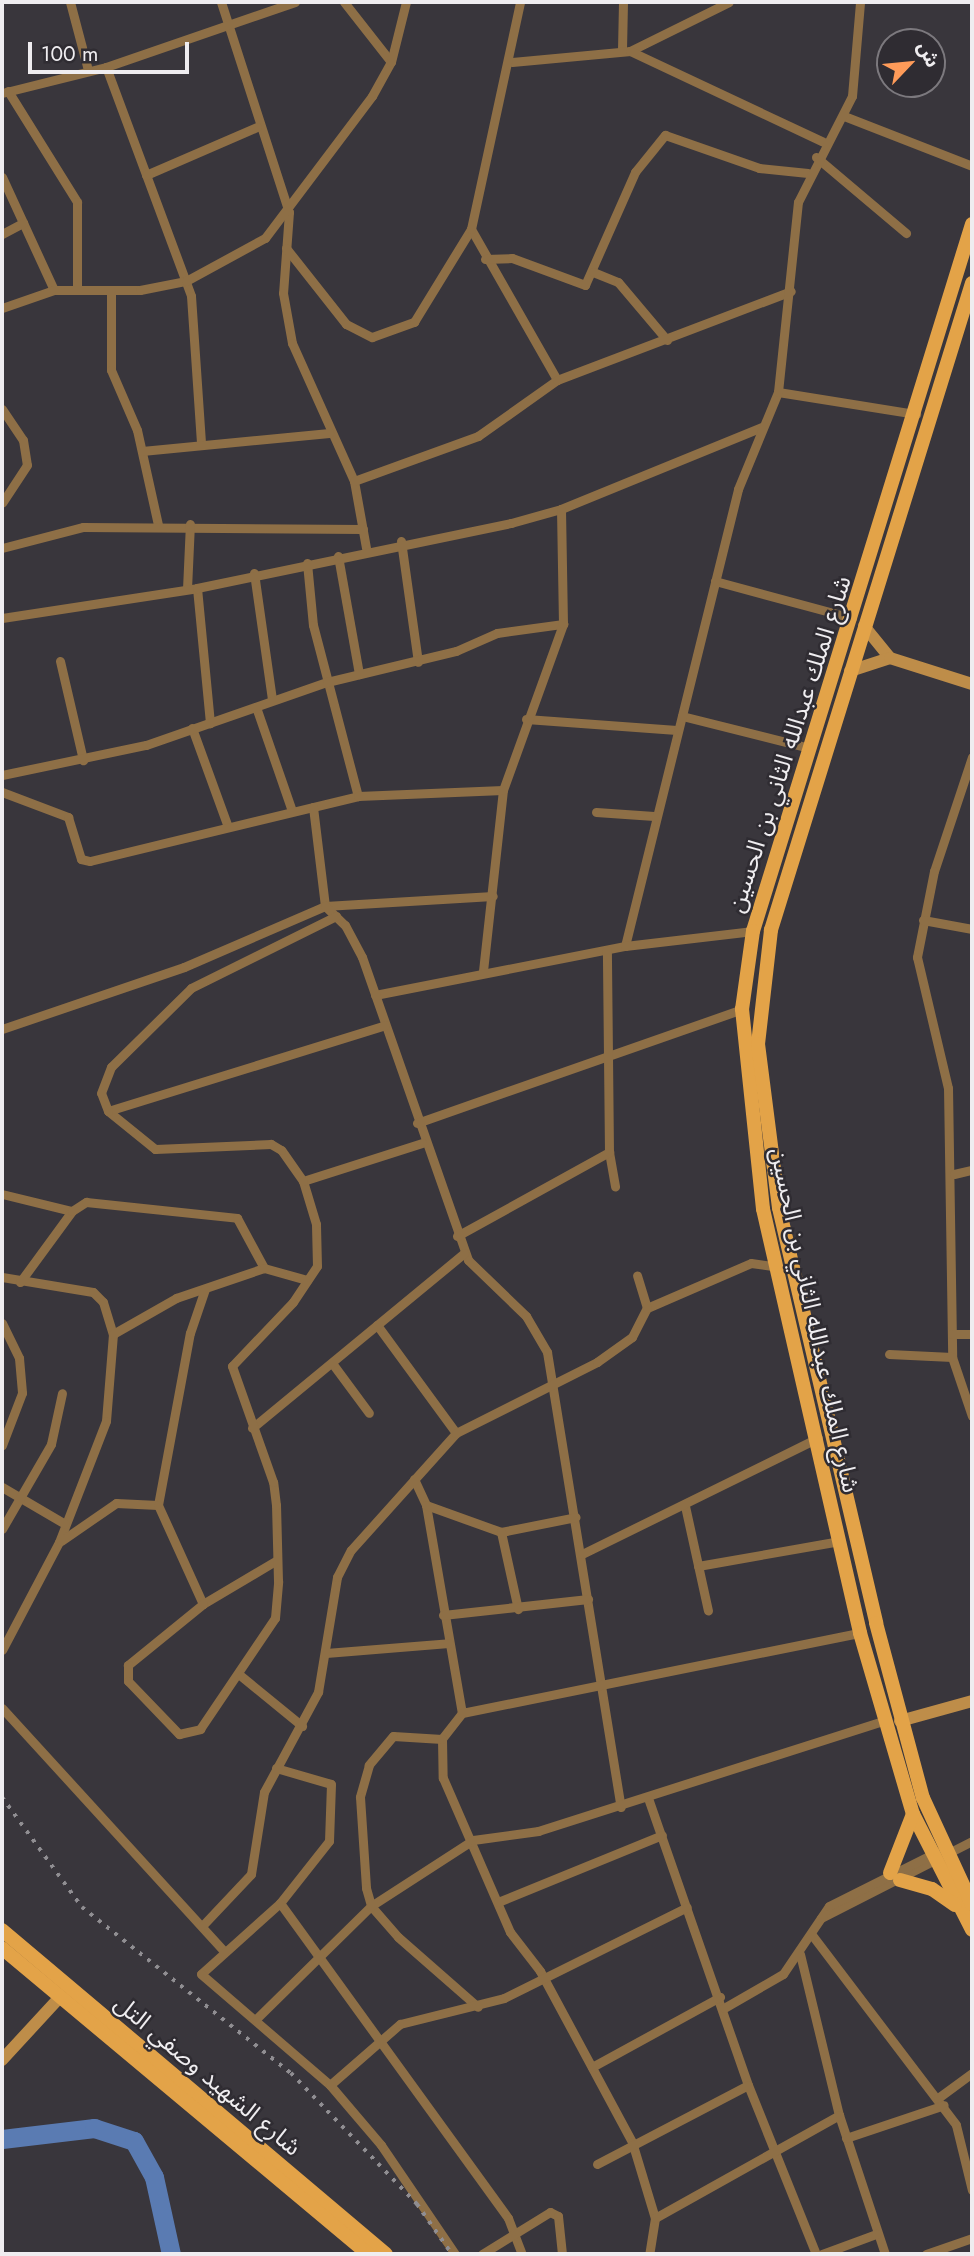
<!DOCTYPE html>
<html>
<head>
<meta charset="utf-8">
<style>
  body { margin:0 }
  #map { position:relative; width:974px; height:2256px; overflow:hidden; background:#39363c; font-family:Jost,"Noto Sans Arabic",sans-serif }
  div>[style] { position:absolute }
  [style*='--x'] { left:calc(var(--x)*1px); top:calc(var(--y)*1px); width:calc(var(--w)*1px); rotate:calc(var(--a)*1deg) }
  .river>* { height:19px; margin:-9.5px; padding:0 9.5px; transform-origin:9.5px; border-radius:9.5px; background:#5a7bb2 }
  .street>* { height:9px; margin:-4.5px; padding:0 4.5px; transform-origin:4.5px; border-radius:4.5px; background:#8e6f46 }
  .secondary>* { height:12px; margin:-6px; padding:0 6px; transform-origin:6px; border-radius:6px; background:#be8d49 }
  .primary>* { height:14px; margin:-7px; padding:0 7px; transform-origin:7px; border-radius:7px; background:#e3a348 }
  .rail>* { height:3.5px; margin-top:-1.75px; transform-origin:0; background:repeating-linear-gradient(90deg,#908e92 0 3.5px,transparent 0 10.5px) }
  span { translate:-50% -50%; white-space:nowrap; text-align:center; line-height:1.15; -webkit-text-stroke:5px #2f2c32; paint-order:stroke }
  .street-label { font-size:24px; color:#efedf0 }
  .frame { position:absolute; inset:0; border:4px solid #efedf0; pointer-events:none }
  .north { position:absolute; left:876px; top:28px; width:70px; height:70px; box-sizing:border-box; background:#2f2c32; border:2px solid #7c797e; border-radius:50%; rotate:64deg; font-size:19px; font-weight:700; line-height:28px; text-align:center; color:#efedf0 }
  .north::after { content:''; display:block; margin:auto; width:24px; height:32px; background:#fe9b59; clip-path:polygon(50% 0,100% 100%,50% 72%,0 100%) }
  .scale { position:absolute; left:28px; top:42px; width:161px; height:32px; box-sizing:border-box; border:4px solid #efedf0; border-top:0; padding-left:9px; font-size:21px; line-height:24px; white-space:nowrap; color:#efedf0; -webkit-text-stroke:5px #2f2c32; paint-order:stroke }
</style>
</head>
<body>
<div id="map">
  <div class="river">
    <div style="--x:2;--y:2139;--w:93;--a:-6.8"></div>
    <div style="--x:94;--y:2128;--w:42;--a:18"></div>
    <div style="--x:134;--y:2141;--w:41;--a:60.9"></div>
    <div style="--x:154;--y:2177;--w:79;--a:77.6"></div>
  </div>
  <div class="street">
    <div style="--x:70;--y:2;--w:70;--a:75.2"></div>
    <div style="--x:221;--y:2;--w:221;--a:72.1"></div>
    <div style="--x:289;--y:212;--w:81;--a:94.2"></div>
    <div style="--x:283;--y:293;--w:51;--a:79.8"></div>
    <div style="--x:292;--y:343;--w:151;--a:65.8"></div>
    <div style="--x:354;--y:481;--w:68;--a:79.8"></div>
    <div style="--x:344;--y:2;--w:76;--a:51.9"></div>
    <div style="--x:622;--y:50;--w:48;--a:-88.8"></div>
    <div style="--x:630;--y:51;--w:110;--a:-26.3"></div>
    <div style="--x:512;--y:62;--w:119;--a:-5.3"></div>
    <div style="--x:630;--y:51;--w:213;--a:25.2"></div>
    <div style="--x:106;--y:67;--w:244;--a:69.6"></div>
    <div style="--x:191;--y:296;--w:145;--a:86.1"></div>
    <div style="--x:8;--y:91;--w:131;--a:58.1"></div>
    <div style="--x:77;--y:202;--w:86;--a:90"></div>
    <div style="--x:2;--y:93;--w:107;--a:-14"></div>
    <div style="--x:106;--y:67;--w:200;--a:-19"></div>
    <div style="--x:844;--y:116;--w:137;--a:21.3"></div>
    <div style="--x:816;--y:157;--w:118;--a:40.2"></div>
    <div style="--x:146;--y:175;--w:121;--a:-23.4"></div>
    <div style="--x:2;--y:177;--w:124;--a:65.3"></div>
    <div style="--x:471;--y:229;--w:174;--a:60.3"></div>
    <div style="--x:2;--y:234;--w:24;--a:-28"></div>
    <div style="--x:286;--y:248;--w:97;--a:51.7"></div>
    <div style="--x:346;--y:324;--w:29;--a:27"></div>
    <div style="--x:372;--y:337;--w:45;--a:-19.7"></div>
    <div style="--x:414;--y:322;--w:109;--a:-58.5"></div>
    <div style="--x:471;--y:229;--w:232;--a:-77.8"></div>
    <div style="--x:485;--y:259;--w:27;--a:-2"></div>
    <div style="--x:512;--y:258;--w:78;--a:20.3"></div>
    <div style="--x:585;--y:285;--w:124;--a:-66.1"></div>
    <div style="--x:635;--y:172;--w:48;--a:-51"></div>
    <div style="--x:665;--y:135;--w:100;--a:19.3"></div>
    <div style="--x:759;--y:168;--w:49;--a:5.8"></div>
    <div style="--x:593;--y:272;--w:27;--a:22"></div>
    <div style="--x:618;--y:282;--w:76;--a:49.8"></div>
    <div style="--x:111;--y:291;--w:79;--a:90"></div>
    <div style="--x:111;--y:370;--w:65;--a:66.6"></div>
    <div style="--x:137;--y:430;--w:97;--a:77.5"></div>
    <div style="--x:2;--y:308;--w:55;--a:-19.1"></div>
    <div style="--x:54;--y:290;--w:86;--a:0"></div>
    <div style="--x:140;--y:290;--w:47;--a:-11.1"></div>
    <div style="--x:186;--y:281;--w:90;--a:-28.6"></div>
    <div style="--x:265;--y:238;--w:178;--a:-53"></div>
    <div style="--x:372;--y:96;--w:39;--a:-61"></div>
    <div style="--x:391;--y:62;--w:62;--a:-76"></div>
    <div style="--x:778;--y:392;--w:140;--a:9.1"></div>
    <div style="--x:2;--y:409;--w:37;--a:56"></div>
    <div style="--x:23;--y:440;--w:25;--a:81"></div>
    <div style="--x:27;--y:465;--w:45;--a:123.3"></div>
    <div style="--x:142;--y:451;--w:188;--a:-5.5"></div>
    <div style="--x:354;--y:481;--w:132;--a:-19.9"></div>
    <div style="--x:478;--y:436;--w:97;--a:-35.3"></div>
    <div style="--x:557;--y:380;--w:250;--a:-20.8"></div>
    <div style="--x:401;--y:541;--w:122;--a:82"></div>
    <div style="--x:2;--y:548;--w:84;--a:-14.5"></div>
    <div style="--x:83;--y:527;--w:280;--a:0.4"></div>
    <div style="--x:338;--y:556;--w:120;--a:79.9"></div>
    <div style="--x:307;--y:563;--w:62;--a:84.5"></div>
    <div style="--x:313;--y:625;--w:177;--a:75.3"></div>
    <div style="--x:254;--y:573;--w:128;--a:81.9"></div>
    <div style="--x:715;--y:581;--w:142;--a:15.1"></div>
    <div style="--x:197;--y:588;--w:136;--a:84.5"></div>
    <div style="--x:187;--y:589;--w:65;--a:-87.4"></div>
    <div style="--x:2;--y:618;--w:197;--a:-8.7"></div>
    <div style="--x:197;--y:588;--w:321;--a:-11.7"></div>
    <div style="--x:511;--y:523;--w:52;--a:-15.6"></div>
    <div style="--x:561;--y:509;--w:217;--a:-22.2"></div>
    <div style="--x:60;--y:661;--w:102;--a:76.9"></div>
    <div style="--x:256;--y:707;--w:110;--a:70.9"></div>
    <div style="--x:682;--y:716;--w:131;--a:14.1"></div>
    <div style="--x:526;--y:719;--w:151;--a:4.2"></div>
    <div style="--x:192;--y:728;--w:105;--a:70"></div>
    <div style="--x:972;--y:757;--w:120;--a:108.4"></div>
    <div style="--x:934;--y:871;--w:88;--a:101.2"></div>
    <div style="--x:917;--y:957;--w:135;--a:76.7"></div>
    <div style="--x:948;--y:1088;--w:269;--a:89.1"></div>
    <div style="--x:952;--y:1357;--w:62;--a:71.3"></div>
    <div style="--x:2;--y:775;--w:147;--a:-11.8"></div>
    <div style="--x:146;--y:745;--w:192;--a:-19.2"></div>
    <div style="--x:327;--y:682;--w:133;--a:-13.5"></div>
    <div style="--x:456;--y:651;--w:45;--a:-23.7"></div>
    <div style="--x:497;--y:633;--w:67;--a:-7.8"></div>
    <div style="--x:2;--y:792;--w:71;--a:20.7"></div>
    <div style="--x:68;--y:817;--w:44;--a:72.8"></div>
    <div style="--x:81;--y:859;--w:9;--a:13"></div>
    <div style="--x:90;--y:861;--w:276;--a:-13.6"></div>
    <div style="--x:358;--y:796;--w:145;--a:-2.4"></div>
    <div style="--x:313;--y:807;--w:100;--a:83.1"></div>
    <div style="--x:325;--y:906;--w:168;--a:-3.4"></div>
    <div style="--x:596;--y:812;--w:58;--a:3.9"></div>
    <div style="--x:923;--y:920;--w:50;--a:10.4"></div>
    <div style="--x:625;--y:946;--w:471;--a:-76.1"></div>
    <div style="--x:738;--y:489;--w:105;--a:-67.6"></div>
    <div style="--x:778;--y:392;--w:191;--a:-84"></div>
    <div style="--x:798;--y:202;--w:119;--a:-63"></div>
    <div style="--x:852;--y:96;--w:94;--a:-85.1"></div>
    <div style="--x:483;--y:971;--w:182;--a:-83.7"></div>
    <div style="--x:503;--y:790;--w:177;--a:-70.1"></div>
    <div style="--x:563;--y:624;--w:115;--a:-91"></div>
    <div style="--x:375;--y:995;--w:255;--a:-11.1"></div>
    <div style="--x:625;--y:946;--w:129;--a:-6.7"></div>
    <div style="--x:2;--y:1029;--w:192;--a:-18.8"></div>
    <div style="--x:184;--y:967;--w:154;--a:-23.4"></div>
    <div style="--x:325;--y:906;--w:28;--a:44"></div>
    <div style="--x:345;--y:925;--w:36;--a:62"></div>
    <div style="--x:362;--y:957;--w:321;--a:70.7"></div>
    <div style="--x:468;--y:1260;--w:81;--a:44"></div>
    <div style="--x:526;--y:1316;--w:42;--a:59.7"></div>
    <div style="--x:547;--y:1352;--w:461;--a:80.8"></div>
    <div style="--x:108;--y:1111;--w:290;--a:-17.2"></div>
    <div style="--x:417;--y:1123;--w:344;--a:-19.3"></div>
    <div style="--x:609;--y:1152;--w:35;--a:80"></div>
    <div style="--x:954;--y:1174;--w:18;--a:-13"></div>
    <div style="--x:303;--y:1181;--w:125;--a:-17.7"></div>
    <div style="--x:2;--y:1194;--w:72;--a:13.7"></div>
    <div style="--x:457;--y:1236;--w:174;--a:-28.9"></div>
    <div style="--x:609;--y:1152;--w:202;--a:-90.6"></div>
    <div style="--x:2;--y:1277;--w:92;--a:9.4"></div>
    <div style="--x:93;--y:1292;--w:14;--a:45"></div>
    <div style="--x:103;--y:1302;--w:34;--a:73"></div>
    <div style="--x:113;--y:1334;--w:87;--a:94.6"></div>
    <div style="--x:106;--y:1421;--w:130;--a:111.2"></div>
    <div style="--x:59;--y:1542;--w:122;--a:117.8"></div>
    <div style="--x:20;--y:1282;--w:88;--a:-53.8"></div>
    <div style="--x:72;--y:1211;--w:17;--a:-33"></div>
    <div style="--x:86;--y:1202;--w:152;--a:6"></div>
    <div style="--x:237;--y:1218;--w:57;--a:61.6"></div>
    <div style="--x:647;--y:1308;--w:113;--a:-23.4"></div>
    <div style="--x:751;--y:1263;--w:27;--a:8"></div>
    <div style="--x:2;--y:1323;--w:39;--a:64"></div>
    <div style="--x:19;--y:1358;--w:35;--a:85"></div>
    <div style="--x:22;--y:1393;--w:56;--a:111"></div>
    <div style="--x:377;--y:1325;--w:134;--a:53.8"></div>
    <div style="--x:113;--y:1334;--w:73;--a:-29.7"></div>
    <div style="--x:176;--y:1298;--w:93;--a:-18.8"></div>
    <div style="--x:264;--y:1268;--w:45;--a:15.6"></div>
    <div style="--x:952;--y:1334;--w:20;--a:0"></div>
    <div style="--x:889;--y:1354;--w:63;--a:2.7"></div>
    <div style="--x:332;--y:1363;--w:62;--a:53.5"></div>
    <div style="--x:252;--y:1428;--w:275;--a:-39.5"></div>
    <div style="--x:414;--y:1479;--w:29;--a:65"></div>
    <div style="--x:426;--y:1505;--w:211;--a:80.2"></div>
    <div style="--x:462;--y:1713;--w:33;--a:128"></div>
    <div style="--x:442;--y:1739;--w:39;--a:89"></div>
    <div style="--x:443;--y:1778;--w:168;--a:66.5"></div>
    <div style="--x:510;--y:1932;--w:49;--a:52.4"></div>
    <div style="--x:540;--y:1971;--w:194;--a:61.7"></div>
    <div style="--x:632;--y:2142;--w:79;--a:73.2"></div>
    <div style="--x:655;--y:2218;--w:36;--a:99"></div>
    <div style="--x:2;--y:1487;--w:73;--a:30.4"></div>
    <div style="--x:158;--y:1505;--w:175;--a:-79.5"></div>
    <div style="--x:190;--y:1333;--w:46;--a:-71.2"></div>
    <div style="--x:426;--y:1505;--w:80;--a:19.8"></div>
    <div style="--x:501;--y:1532;--w:76;--a:-11.3"></div>
    <div style="--x:685;--y:1506;--w:107;--a:77.6"></div>
    <div style="--x:2;--y:1529;--w:98;--a:-60"></div>
    <div style="--x:51;--y:1444;--w:52;--a:-77.8"></div>
    <div style="--x:501;--y:1532;--w:79;--a:77.6"></div>
    <div style="--x:61;--y:1541;--w:67;--a:-34.6"></div>
    <div style="--x:116;--y:1503;--w:42;--a:2.7"></div>
    <div style="--x:158;--y:1505;--w:109;--a:65.6"></div>
    <div style="--x:582;--y:1554;--w:263;--a:-26.2"></div>
    <div style="--x:277;--y:1560;--w:86;--a:149.3"></div>
    <div style="--x:203;--y:1604;--w:97;--a:140.9"></div>
    <div style="--x:128;--y:1665;--w:16;--a:90"></div>
    <div style="--x:128;--y:1681;--w:74;--a:46.1"></div>
    <div style="--x:179;--y:1734;--w:22;--a:-13"></div>
    <div style="--x:200;--y:1729;--w:134;--a:-56"></div>
    <div style="--x:275;--y:1618;--w:37;--a:-85"></div>
    <div style="--x:278;--y:1581;--w:76;--a:-91.5"></div>
    <div style="--x:276;--y:1505;--w:23;--a:-97"></div>
    <div style="--x:273;--y:1482;--w:123;--a:-109.5"></div>
    <div style="--x:232;--y:1366;--w:88;--a:-46.4"></div>
    <div style="--x:293;--y:1302;--w:43;--a:-56.3"></div>
    <div style="--x:317;--y:1266;--w:42;--a:-91.4"></div>
    <div style="--x:316;--y:1224;--w:45;--a:-106.8"></div>
    <div style="--x:303;--y:1181;--w:38;--a:-125"></div>
    <div style="--x:281;--y:1150;--w:12;--a:-149"></div>
    <div style="--x:271;--y:1144;--w:116;--a:177.5"></div>
    <div style="--x:155;--y:1149;--w:60;--a:-141"></div>
    <div style="--x:108;--y:1111;--w:19;--a:-111"></div>
    <div style="--x:101;--y:1093;--w:28;--a:-69"></div>
    <div style="--x:111;--y:1067;--w:112;--a:-44.6"></div>
    <div style="--x:191;--y:988;--w:162;--a:-26.4"></div>
    <div style="--x:698;--y:1566;--w:144;--a:-10"></div>
    <div style="--x:443;--y:1615;--w:146;--a:-6.3"></div>
    <div style="--x:326;--y:1653;--w:123;--a:-4.6"></div>
    <div style="--x:241;--y:1676;--w:79;--a:39.3"></div>
    <div style="--x:2;--y:1708;--w:329;--a:47.6"></div>
    <div style="--x:462;--y:1713;--w:406;--a:-11.4"></div>
    <div style="--x:442;--y:1739;--w:49;--a:-176.5"></div>
    <div style="--x:393;--y:1736;--w:38;--a:130"></div>
    <div style="--x:369;--y:1765;--w:33;--a:106"></div>
    <div style="--x:360;--y:1797;--w:91;--a:86.2"></div>
    <div style="--x:366;--y:1888;--w:19;--a:74"></div>
    <div style="--x:371;--y:1906;--w:41;--a:48.9"></div>
    <div style="--x:398;--y:1937;--w:106;--a:41.2"></div>
    <div style="--x:276;--y:1768;--w:57;--a:16.2"></div>
    <div style="--x:331;--y:1784;--w:57;--a:92"></div>
    <div style="--x:329;--y:1841;--w:79;--a:128.3"></div>
    <div style="--x:280;--y:1903;--w:106;--a:138.1"></div>
    <div style="--x:201;--y:1974;--w:170;--a:40.7"></div>
    <div style="--x:330;--y:2085;--w:79;--a:49.6"></div>
    <div style="--x:381;--y:2145;--w:132;--a:55.8"></div>
    <div style="--x:648;--y:1798;--w:304;--a:70.8"></div>
    <div style="--x:748;--y:2085;--w:182;--a:68.1"></div>
    <div style="--x:498;--y:1902;--w:177;--a:-22.2"></div>
    <div style="--x:280;--y:1903;--w:389;--a:54.1"></div>
    <div style="--x:508;--y:2218;--w:39;--a:69"></div>
    <div style="--x:821;--y:1918;--w:169;--a:-27"></div>
    <div style="--x:203;--y:1925;--w:70;--a:-46.7"></div>
    <div style="--x:251;--y:1874;--w:83;--a:-81"></div>
    <div style="--x:264;--y:1792;--w:114;--a:-61.6"></div>
    <div style="--x:318;--y:1692;--w:117;--a:-80.6"></div>
    <div style="--x:337;--y:1577;--w:30;--a:-63"></div>
    <div style="--x:351;--y:1550;--w:157;--a:-48.1"></div>
    <div style="--x:456;--y:1433;--w:158;--a:-26.7"></div>
    <div style="--x:597;--y:1362;--w:43;--a:-35.5"></div>
    <div style="--x:632;--y:1337;--w:33;--a:-63"></div>
    <div style="--x:647;--y:1308;--w:34;--a:-107"></div>
    <div style="--x:812;--y:1935;--w:238;--a:52.8"></div>
    <div style="--x:956;--y:2125;--w:67;--a:76.2"></div>
    <div style="--x:800;--y:1954;--w:166;--a:76.4"></div>
    <div style="--x:839;--y:2115;--w:146;--a:71.7"></div>
    <div style="--x:724;--y:2008;--w:68;--a:-30"></div>
    <div style="--x:783;--y:1974;--w:82;--a:-55.9"></div>
    <div style="--x:829;--y:1906;--w:121;--a:-26.6"></div>
    <div style="--x:256;--y:2019;--w:161;--a:-44.5"></div>
    <div style="--x:371;--y:1906;--w:121;--a:-32.9"></div>
    <div style="--x:473;--y:1840;--w:66;--a:-7.9"></div>
    <div style="--x:538;--y:1831;--w:362;--a:-17.7"></div>
    <div style="--x:592;--y:2067;--w:146;--a:-28.7"></div>
    <div style="--x:330;--y:2085;--w:93;--a:-41.1"></div>
    <div style="--x:400;--y:2024;--w:107;--a:-14"></div>
    <div style="--x:504;--y:1998;--w:204;--a:-26.4"></div>
    <div style="--x:938;--y:2098;--w:42;--a:-36.3"></div>
    <div style="--x:846;--y:2138;--w:103;--a:-18.6"></div>
    <div style="--x:597;--y:2164;--w:170;--a:-27.6"></div>
    <div style="--x:655;--y:2218;--w:211;--a:-29.2"></div>
    <div style="--x:482;--y:2254;--w:80;--a:-31.7"></div>
    <div style="--x:550;--y:2212;--w:9;--a:27"></div>
    <div style="--x:558;--y:2216;--w:38;--a:84"></div>
    <div style="--x:822;--y:2254;--w:58;--a:-20.3"></div>
    <div style="--x:926;--y:2254;--w:49;--a:-19.2"></div>
  </div>
  <div class="secondary">
    <div style="--x:864;--y:626;--w:41;--a:50.9"></div>
    <div style="--x:850;--y:671;--w:42;--a:-18"></div>
    <div style="--x:890;--y:658;--w:86;--a:17.6"></div>
    <div style="--x:900;--y:1721;--w:75;--a:-15.5"></div>
    <div style="--x:2;--y:2060;--w:86;--a:-47.4"></div>
  </div>
  <div class="primary">
    <div style="--x:972;--y:224;--w:740;--a:107.21"></div>
    <div style="--x:753;--y:931;--w:79;--a:98"></div>
    <div style="--x:742;--y:1009;--w:201;--a:84"></div>
    <div style="--x:763;--y:1209;--w:435;--a:77.1"></div>
    <div style="--x:860;--y:1633;--w:189;--a:73.7"></div>
    <div style="--x:913;--y:1814;--w:130;--a:63"></div>
    <div style="--x:972;--y:283;--w:678;--a:107.26"></div>
    <div style="--x:771;--y:930;--w:115;--a:96.5"></div>
    <div style="--x:758;--y:1044;--w:165;--a:82.7"></div>
    <div style="--x:779;--y:1208;--w:426;--a:76.8"></div>
    <div style="--x:876;--y:1623;--w:181;--a:75"></div>
    <div style="--x:923;--y:1798;--w:117;--a:65.2"></div>
    <div style="--x:890;--y:1873;--w:63;--a:-68.7"></div>
    <div style="--x:900;--y:1880;--w:33;--a:16"></div>
    <div style="--x:932;--y:1889;--w:28;--a:35"></div>
    <div style="--x:2;--y:1930;--w:502;--a:40.16"></div>
    <div style="--x:2;--y:1948;--w:477;--a:39.9"></div>
  </div>
  <div class="rail">
    <div style="--x:2;--y:1797;--w:136;--a:54"></div>
    <div style="--x:82;--y:1907;--w:267;--a:38.5"></div>
    <div style="--x:291;--y:2073;--w:182;--a:46.1"></div>
    <div style="--x:417;--y:2204;--w:61;--a:55"></div>
  </div>
  <div class="street-label">
    <span style="left:789px;top:744px;rotate:-72deg">شارع الملك عبدالله الثاني بن الحسين</span>
    <span style="left:815px;top:1320px;rotate:78deg">شارع الملك عبدالله الثاني بن الحسين</span>
    <span style="left:208px;top:2075px;rotate:40deg">شارع الشهيد وصفي التل</span>
  </div>
  <div class="frame"></div>
  <div class="north">ش</div>
  <div class="scale">100 m</div>
</div>
</body>
</html>
